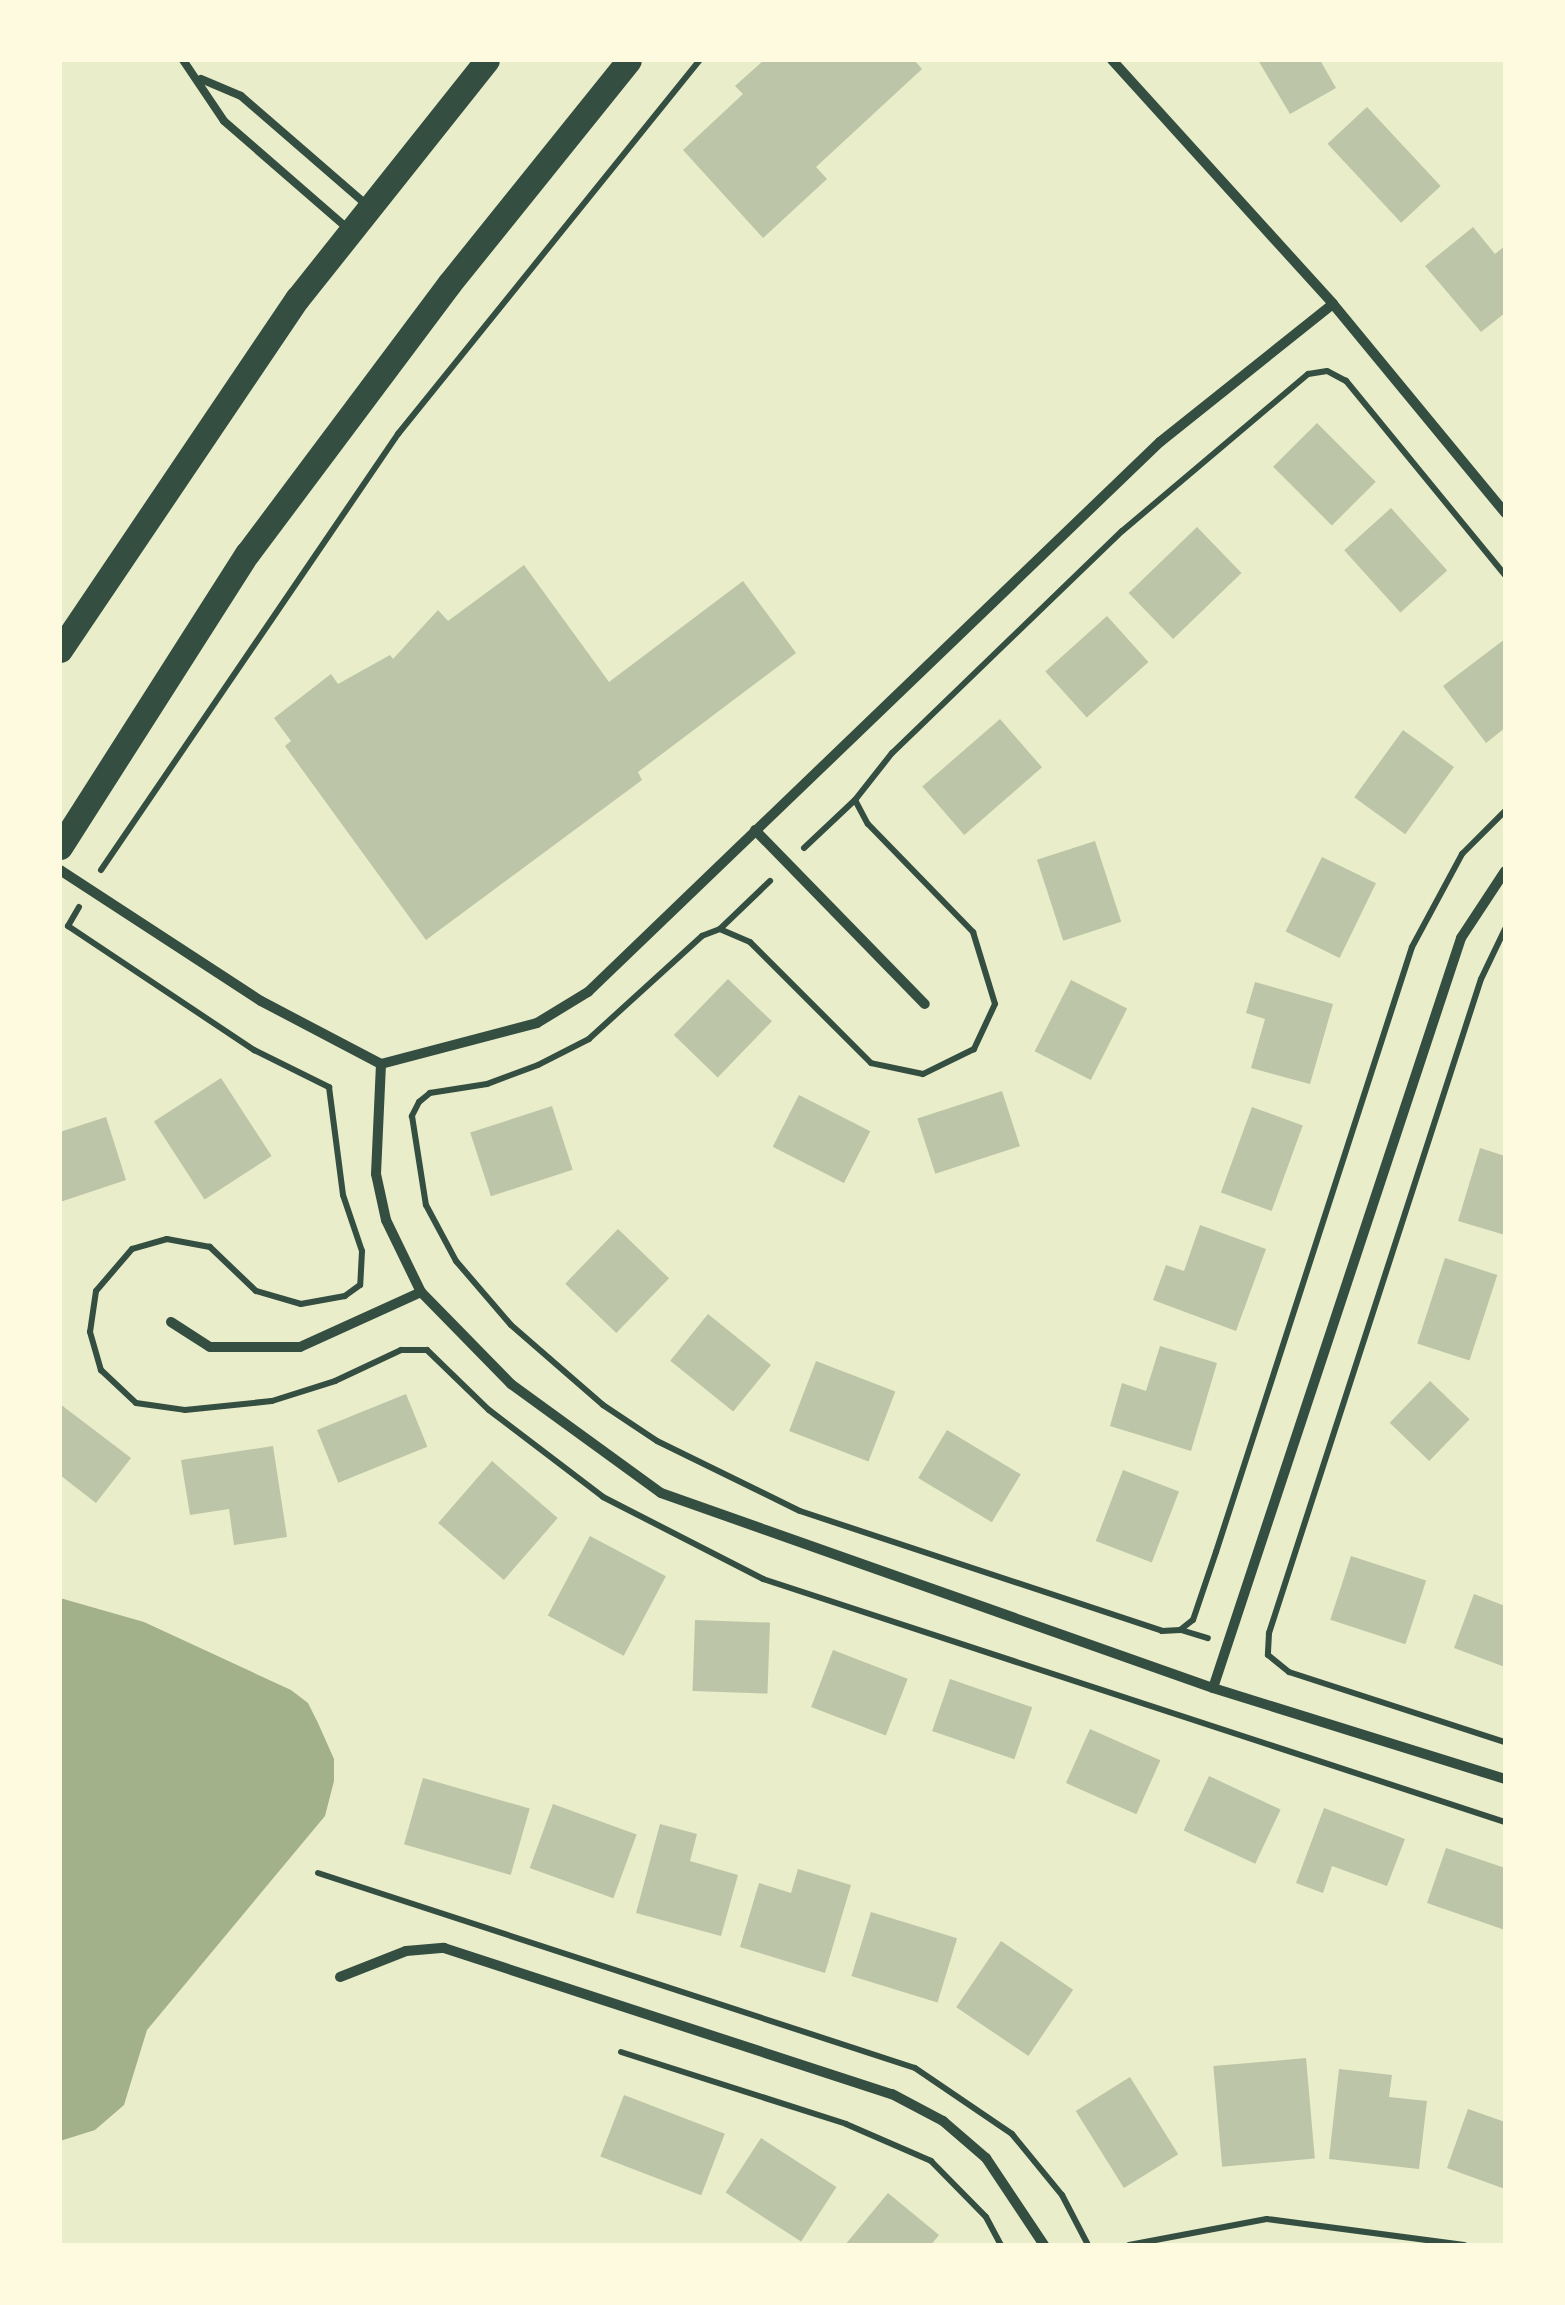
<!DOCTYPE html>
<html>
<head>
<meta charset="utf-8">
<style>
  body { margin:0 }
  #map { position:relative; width:1565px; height:2305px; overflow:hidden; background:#e9edc9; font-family:"Fira Sans Condensed",sans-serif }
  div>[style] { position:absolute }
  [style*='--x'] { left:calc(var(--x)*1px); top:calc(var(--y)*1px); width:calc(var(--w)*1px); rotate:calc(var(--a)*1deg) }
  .water>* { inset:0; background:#a3b18a }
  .building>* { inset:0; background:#bcc5a7; transform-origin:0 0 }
  .path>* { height:6px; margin:-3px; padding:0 3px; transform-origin:3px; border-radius:3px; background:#344e41 }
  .service>* { height:8px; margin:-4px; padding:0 4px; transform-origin:4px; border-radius:4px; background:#344e41 }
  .minor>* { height:10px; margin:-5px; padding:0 5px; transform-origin:5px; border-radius:5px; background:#344e41 }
  .primary>* { height:25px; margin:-12.5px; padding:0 12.5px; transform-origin:12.5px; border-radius:12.5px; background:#344e41 }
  span { translate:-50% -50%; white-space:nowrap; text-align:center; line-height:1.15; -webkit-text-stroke:8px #fefae0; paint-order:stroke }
  .frame { position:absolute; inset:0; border:62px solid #fefae0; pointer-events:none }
</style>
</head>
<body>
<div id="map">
  <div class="water">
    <div style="clip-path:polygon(60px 1598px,144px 1622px,291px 1690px,308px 1703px,318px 1723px,334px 1759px,334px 1781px,325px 1816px,147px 2030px,124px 2105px,95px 2130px,60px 2141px)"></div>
  </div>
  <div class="building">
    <div style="clip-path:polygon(764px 60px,914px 60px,922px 69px,816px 167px,827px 179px,763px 238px,683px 150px,743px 94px,735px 86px)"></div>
    <div style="clip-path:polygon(1258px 60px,1320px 60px,1336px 88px,1290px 114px)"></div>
    <div style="left:1367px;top:107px;width:108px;height:54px;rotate:47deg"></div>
    <div style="clip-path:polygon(1473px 227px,1495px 254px,1505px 246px,1505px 313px,1481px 332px,1425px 266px)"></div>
    <div style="left:1317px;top:423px;width:83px;height:62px;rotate:45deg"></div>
    <div style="left:1391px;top:508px;width:84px;height:63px;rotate:48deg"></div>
    <div style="left:1197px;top:527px;width:64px;height:95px;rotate:46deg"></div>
    <div style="clip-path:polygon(524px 565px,609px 682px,743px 581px,796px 653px,638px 772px,642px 780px,426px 940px,285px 746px,291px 741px,274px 718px,331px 674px,338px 684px,390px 655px,393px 659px,438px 610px,448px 621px)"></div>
    <div style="left:1107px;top:616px;width:62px;height:83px;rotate:48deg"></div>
    <div style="clip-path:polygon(1505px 639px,1505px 728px,1486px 743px,1443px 686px)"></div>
    <div style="left:1000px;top:719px;width:64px;height:103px;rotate:49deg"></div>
    <div style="left:1403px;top:730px;width:63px;height:83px;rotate:36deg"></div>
    <div style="left:1095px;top:841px;width:85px;height:61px;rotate:72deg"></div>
    <div style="left:1322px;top:857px;width:60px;height:83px;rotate:26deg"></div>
    <div style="left:728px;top:979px;width:61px;height:78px;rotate:44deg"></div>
    <div style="left:1071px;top:980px;width:63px;height:80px;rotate:27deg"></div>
    <div style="clip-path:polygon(1255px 982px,1333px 1004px,1310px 1084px,1251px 1068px,1265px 1019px,1246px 1013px)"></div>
    <div style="left:221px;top:1078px;width:93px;height:80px;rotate:57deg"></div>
    <div style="left:1002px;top:1091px;width:58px;height:89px;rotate:72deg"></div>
    <div style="left:799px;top:1095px;width:80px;height:58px;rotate:27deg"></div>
    <div style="left:552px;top:1106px;width:67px;height:86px;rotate:72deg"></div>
    <div style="left:1252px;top:1107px;width:54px;height:91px;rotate:20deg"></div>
    <div style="clip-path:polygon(106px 1117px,126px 1180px,60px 1202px,60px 1132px)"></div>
    <div style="clip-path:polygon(1480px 1148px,1505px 1156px,1505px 1235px,1458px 1221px)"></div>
    <div style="clip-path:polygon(1200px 1225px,1266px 1249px,1236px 1331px,1153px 1300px,1166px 1265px,1184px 1271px)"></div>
    <div style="left:618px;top:1229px;width:71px;height:76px;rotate:44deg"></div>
    <div style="left:1445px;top:1258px;width:55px;height:90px;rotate:18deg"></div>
    <div style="left:708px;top:1314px;width:81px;height:60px;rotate:39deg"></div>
    <div style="clip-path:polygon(1160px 1346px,1217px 1363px,1191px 1451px,1110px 1426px,1122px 1383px,1146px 1391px)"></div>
    <div style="left:816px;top:1361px;width:85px;height:75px;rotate:21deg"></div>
    <div style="left:1430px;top:1381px;width:55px;height:58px;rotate:44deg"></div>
    <div style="left:406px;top:1394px;width:57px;height:96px;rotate:68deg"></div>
    <div style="clip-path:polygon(60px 1404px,131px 1458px,96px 1503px,60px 1475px)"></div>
    <div style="left:947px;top:1430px;width:86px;height:56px;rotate:31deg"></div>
    <div style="clip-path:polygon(273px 1446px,287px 1537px,234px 1545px,229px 1509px,190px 1515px,181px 1460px)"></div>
    <div style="left:492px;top:1461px;width:87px;height:82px;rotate:41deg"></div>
    <div style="left:1123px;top:1470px;width:60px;height:76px;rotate:21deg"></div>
    <div style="left:590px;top:1536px;width:86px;height:90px;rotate:28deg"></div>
    <div style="left:1351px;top:1556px;width:79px;height:67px;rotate:18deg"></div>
    <div style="clip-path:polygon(1474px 1594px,1505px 1606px,1505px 1667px,1454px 1648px)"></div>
    <div style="left:695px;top:1620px;width:75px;height:71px;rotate:2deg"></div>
    <div style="left:833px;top:1650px;width:80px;height:61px;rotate:21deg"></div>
    <div style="left:950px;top:1679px;width:87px;height:55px;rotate:19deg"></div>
    <div style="left:1090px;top:1729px;width:77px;height:59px;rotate:24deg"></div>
    <div style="left:1209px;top:1776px;width:79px;height:60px;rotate:25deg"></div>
    <div style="left:423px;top:1778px;width:111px;height:69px;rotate:16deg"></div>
    <div style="left:553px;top:1804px;width:89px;height:68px;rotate:20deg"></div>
    <div style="clip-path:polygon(1324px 1808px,1405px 1839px,1387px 1886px,1332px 1866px,1323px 1893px,1296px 1883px)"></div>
    <div style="clip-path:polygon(660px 1824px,697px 1834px,690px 1861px,738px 1875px,721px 1936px,636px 1913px)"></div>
    <div style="clip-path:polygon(1446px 1848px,1505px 1868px,1505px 1930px,1427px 1903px)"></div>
    <div style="clip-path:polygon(798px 1869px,851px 1885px,825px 1973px,740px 1947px,759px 1883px,791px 1893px)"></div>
    <div style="left:871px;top:1912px;width:90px;height:67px;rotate:17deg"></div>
    <div style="left:1001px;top:1941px;width:87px;height:80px;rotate:34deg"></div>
    <div style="left:1306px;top:2058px;width:101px;height:93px;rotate:85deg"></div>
    <div style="clip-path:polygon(1339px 2069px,1392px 2075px,1389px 2097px,1427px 2101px,1419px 2169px,1329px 2159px)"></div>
    <div style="left:1130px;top:2077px;width:91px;height:64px;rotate:58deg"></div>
    <div style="left:624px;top:2095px;width:108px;height:66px;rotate:21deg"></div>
    <div style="clip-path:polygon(1468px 2109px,1505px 2122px,1505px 2189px,1447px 2168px)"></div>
    <div style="left:761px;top:2138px;width:90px;height:65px;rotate:33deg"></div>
    <div style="clip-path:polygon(888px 2193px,939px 2235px,931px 2245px,845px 2245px)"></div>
  </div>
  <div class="path">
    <div style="--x:1505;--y:575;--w:251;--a:-129.3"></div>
    <div style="--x:1346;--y:381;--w:21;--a:-152"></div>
    <div style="--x:1327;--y:371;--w:19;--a:171"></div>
    <div style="--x:1308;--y:374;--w:243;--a:139.8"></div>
    <div style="--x:1122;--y:531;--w:320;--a:136"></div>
    <div style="--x:892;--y:753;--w:60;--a:128.2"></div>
    <div style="--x:855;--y:800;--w:27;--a:62"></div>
    <div style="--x:868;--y:824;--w:151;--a:45.8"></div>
    <div style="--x:973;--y:932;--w:75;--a:73"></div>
    <div style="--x:995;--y:1004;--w:50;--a:115"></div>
    <div style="--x:974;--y:1049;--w:57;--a:153.9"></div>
    <div style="--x:923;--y:1074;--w:53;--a:-168.1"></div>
    <div style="--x:871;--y:1063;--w:171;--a:-135"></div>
    <div style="--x:750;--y:942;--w:33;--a:-157"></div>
    <div style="--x:720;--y:929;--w:19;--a:159"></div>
    <div style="--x:702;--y:936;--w:153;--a:137.7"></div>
    <div style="--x:589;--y:1039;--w:57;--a:153"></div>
    <div style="--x:538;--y:1065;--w:54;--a:159.6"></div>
    <div style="--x:487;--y:1084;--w:58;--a:171"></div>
    <div style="--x:430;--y:1093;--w:14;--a:141"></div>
    <div style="--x:419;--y:1102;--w:16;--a:117"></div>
    <div style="--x:412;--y:1116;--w:90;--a:81.1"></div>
    <div style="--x:426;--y:1205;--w:64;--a:61.8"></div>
    <div style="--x:456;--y:1261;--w:84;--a:49.3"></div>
    <div style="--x:511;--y:1325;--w:122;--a:41"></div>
    <div style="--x:603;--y:1405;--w:65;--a:33.7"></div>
    <div style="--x:657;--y:1441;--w:159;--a:26.1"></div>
    <div style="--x:800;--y:1511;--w:381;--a:18.3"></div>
    <div style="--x:1162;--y:1631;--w:18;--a:-3"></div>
    <div style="--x:1180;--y:1630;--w:16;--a:-38"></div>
    <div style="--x:1193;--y:1620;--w:72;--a:-71.3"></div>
    <div style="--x:1216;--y:1552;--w:636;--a:-72.05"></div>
    <div style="--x:1412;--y:947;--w:106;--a:-61.7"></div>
    <div style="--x:1462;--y:854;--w:61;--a:-45"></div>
    <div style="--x:804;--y:848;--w:70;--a:-43.3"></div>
    <div style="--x:101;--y:870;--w:528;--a:-55.74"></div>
    <div style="--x:398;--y:434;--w:481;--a:-51.1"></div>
    <div style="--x:79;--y:907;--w:22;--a:120"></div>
    <div style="--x:68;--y:926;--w:224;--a:33.7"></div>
    <div style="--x:254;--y:1050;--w:84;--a:26.3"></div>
    <div style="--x:329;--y:1087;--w:109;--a:82.6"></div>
    <div style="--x:343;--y:1195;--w:59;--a:71.3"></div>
    <div style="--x:362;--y:1251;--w:34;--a:93"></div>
    <div style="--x:360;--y:1285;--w:19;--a:144"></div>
    <div style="--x:345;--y:1296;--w:45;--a:169.7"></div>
    <div style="--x:301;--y:1304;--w:47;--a:-163.9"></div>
    <div style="--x:256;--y:1291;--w:64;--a:-136.3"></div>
    <div style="--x:210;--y:1247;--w:44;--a:-169.5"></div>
    <div style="--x:167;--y:1239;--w:36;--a:164"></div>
    <div style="--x:132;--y:1249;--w:55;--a:130.6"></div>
    <div style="--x:96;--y:1291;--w:41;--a:98.3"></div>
    <div style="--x:90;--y:1332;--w:40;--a:74"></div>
    <div style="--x:101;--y:1370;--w:48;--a:43.3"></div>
    <div style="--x:136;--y:1403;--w:49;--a:8.1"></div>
    <div style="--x:185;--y:1410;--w:87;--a:-5.9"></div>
    <div style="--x:272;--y:1401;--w:66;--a:-17.6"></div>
    <div style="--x:335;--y:1381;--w:73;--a:-25.2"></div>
    <div style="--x:401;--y:1350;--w:26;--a:0"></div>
    <div style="--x:427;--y:1350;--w:86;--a:44.1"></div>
    <div style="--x:489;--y:1410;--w:143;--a:37.3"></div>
    <div style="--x:603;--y:1497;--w:180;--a:27.1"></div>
    <div style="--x:763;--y:1579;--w:781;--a:18.13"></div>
    <div style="--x:721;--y:928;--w:68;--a:-43.8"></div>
    <div style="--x:1505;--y:929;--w:55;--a:115.6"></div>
    <div style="--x:1481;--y:979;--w:688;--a:107.96"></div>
    <div style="--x:1269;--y:1633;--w:22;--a:93"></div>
    <div style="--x:1268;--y:1655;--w:27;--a:39"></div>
    <div style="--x:1289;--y:1672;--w:227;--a:18"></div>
    <div style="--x:1181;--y:1630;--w:28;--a:17"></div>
    <div style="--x:318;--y:1873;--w:628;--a:18.09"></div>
    <div style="--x:915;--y:2068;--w:117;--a:34.2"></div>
    <div style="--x:1012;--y:2134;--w:79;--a:50.7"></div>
    <div style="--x:1062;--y:2195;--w:56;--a:62.5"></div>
    <div style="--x:621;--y:2052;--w:236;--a:17.7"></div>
    <div style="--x:846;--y:2124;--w:93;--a:23.5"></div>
    <div style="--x:931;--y:2161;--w:78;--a:45.5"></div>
    <div style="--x:986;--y:2217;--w:32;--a:62"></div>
    <div style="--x:1129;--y:2245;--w:140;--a:-10.7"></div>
    <div style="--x:1267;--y:2219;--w:199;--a:7.5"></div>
  </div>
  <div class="service">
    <div style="--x:183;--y:60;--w:73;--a:56.1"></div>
    <div style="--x:224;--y:121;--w:162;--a:41"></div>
    <div style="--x:201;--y:79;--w:43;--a:23"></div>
    <div style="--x:241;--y:96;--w:168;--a:40.9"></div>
  </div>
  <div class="minor">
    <div style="--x:1112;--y:60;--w:329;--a:47.8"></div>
    <div style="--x:1333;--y:304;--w:271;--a:50.5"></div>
    <div style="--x:755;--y:830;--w:243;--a:45.7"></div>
    <div style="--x:60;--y:870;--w:240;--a:33.1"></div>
    <div style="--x:261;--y:1001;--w:136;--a:27.7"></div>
    <div style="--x:381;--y:1064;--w:161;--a:-14.7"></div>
    <div style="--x:537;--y:1023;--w:60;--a:-31.3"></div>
    <div style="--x:588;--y:992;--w:794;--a:-43.88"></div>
    <div style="--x:1160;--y:442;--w:221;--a:-38.6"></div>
    <div style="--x:381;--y:1064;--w:110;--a:92.6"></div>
    <div style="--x:376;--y:1174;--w:47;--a:77.7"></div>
    <div style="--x:386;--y:1220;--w:80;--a:64.1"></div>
    <div style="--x:421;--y:1292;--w:129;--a:45.6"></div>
    <div style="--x:511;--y:1384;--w:185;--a:36"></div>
    <div style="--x:661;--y:1493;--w:585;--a:19.46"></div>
    <div style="--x:1213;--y:1688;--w:306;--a:17.3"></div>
    <div style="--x:171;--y:1322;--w:46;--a:32.7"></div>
    <div style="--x:210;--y:1347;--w:90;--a:0"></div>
    <div style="--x:300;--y:1347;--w:133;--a:-24.4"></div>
    <div style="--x:1213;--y:1688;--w:790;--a:-71.7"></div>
    <div style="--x:1461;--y:938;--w:80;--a:-56.7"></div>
    <div style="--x:340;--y:1977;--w:71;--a:-21.5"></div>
    <div style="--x:406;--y:1951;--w:38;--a:-5"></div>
    <div style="--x:444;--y:1948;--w:471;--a:18.1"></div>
    <div style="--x:892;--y:2094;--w:58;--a:27.9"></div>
    <div style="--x:943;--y:2121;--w:57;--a:40.7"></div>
    <div style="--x:986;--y:2158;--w:105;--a:56.3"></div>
  </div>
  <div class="primary">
    <div style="--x:60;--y:650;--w:424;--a:-56"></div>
    <div style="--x:297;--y:299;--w:305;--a:-51.5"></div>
    <div style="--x:60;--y:847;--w:348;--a:-57.5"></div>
    <div style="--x:247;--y:554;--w:337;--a:-53.2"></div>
    <div style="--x:449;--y:284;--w:287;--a:-51.2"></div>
  </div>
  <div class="frame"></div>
</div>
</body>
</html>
